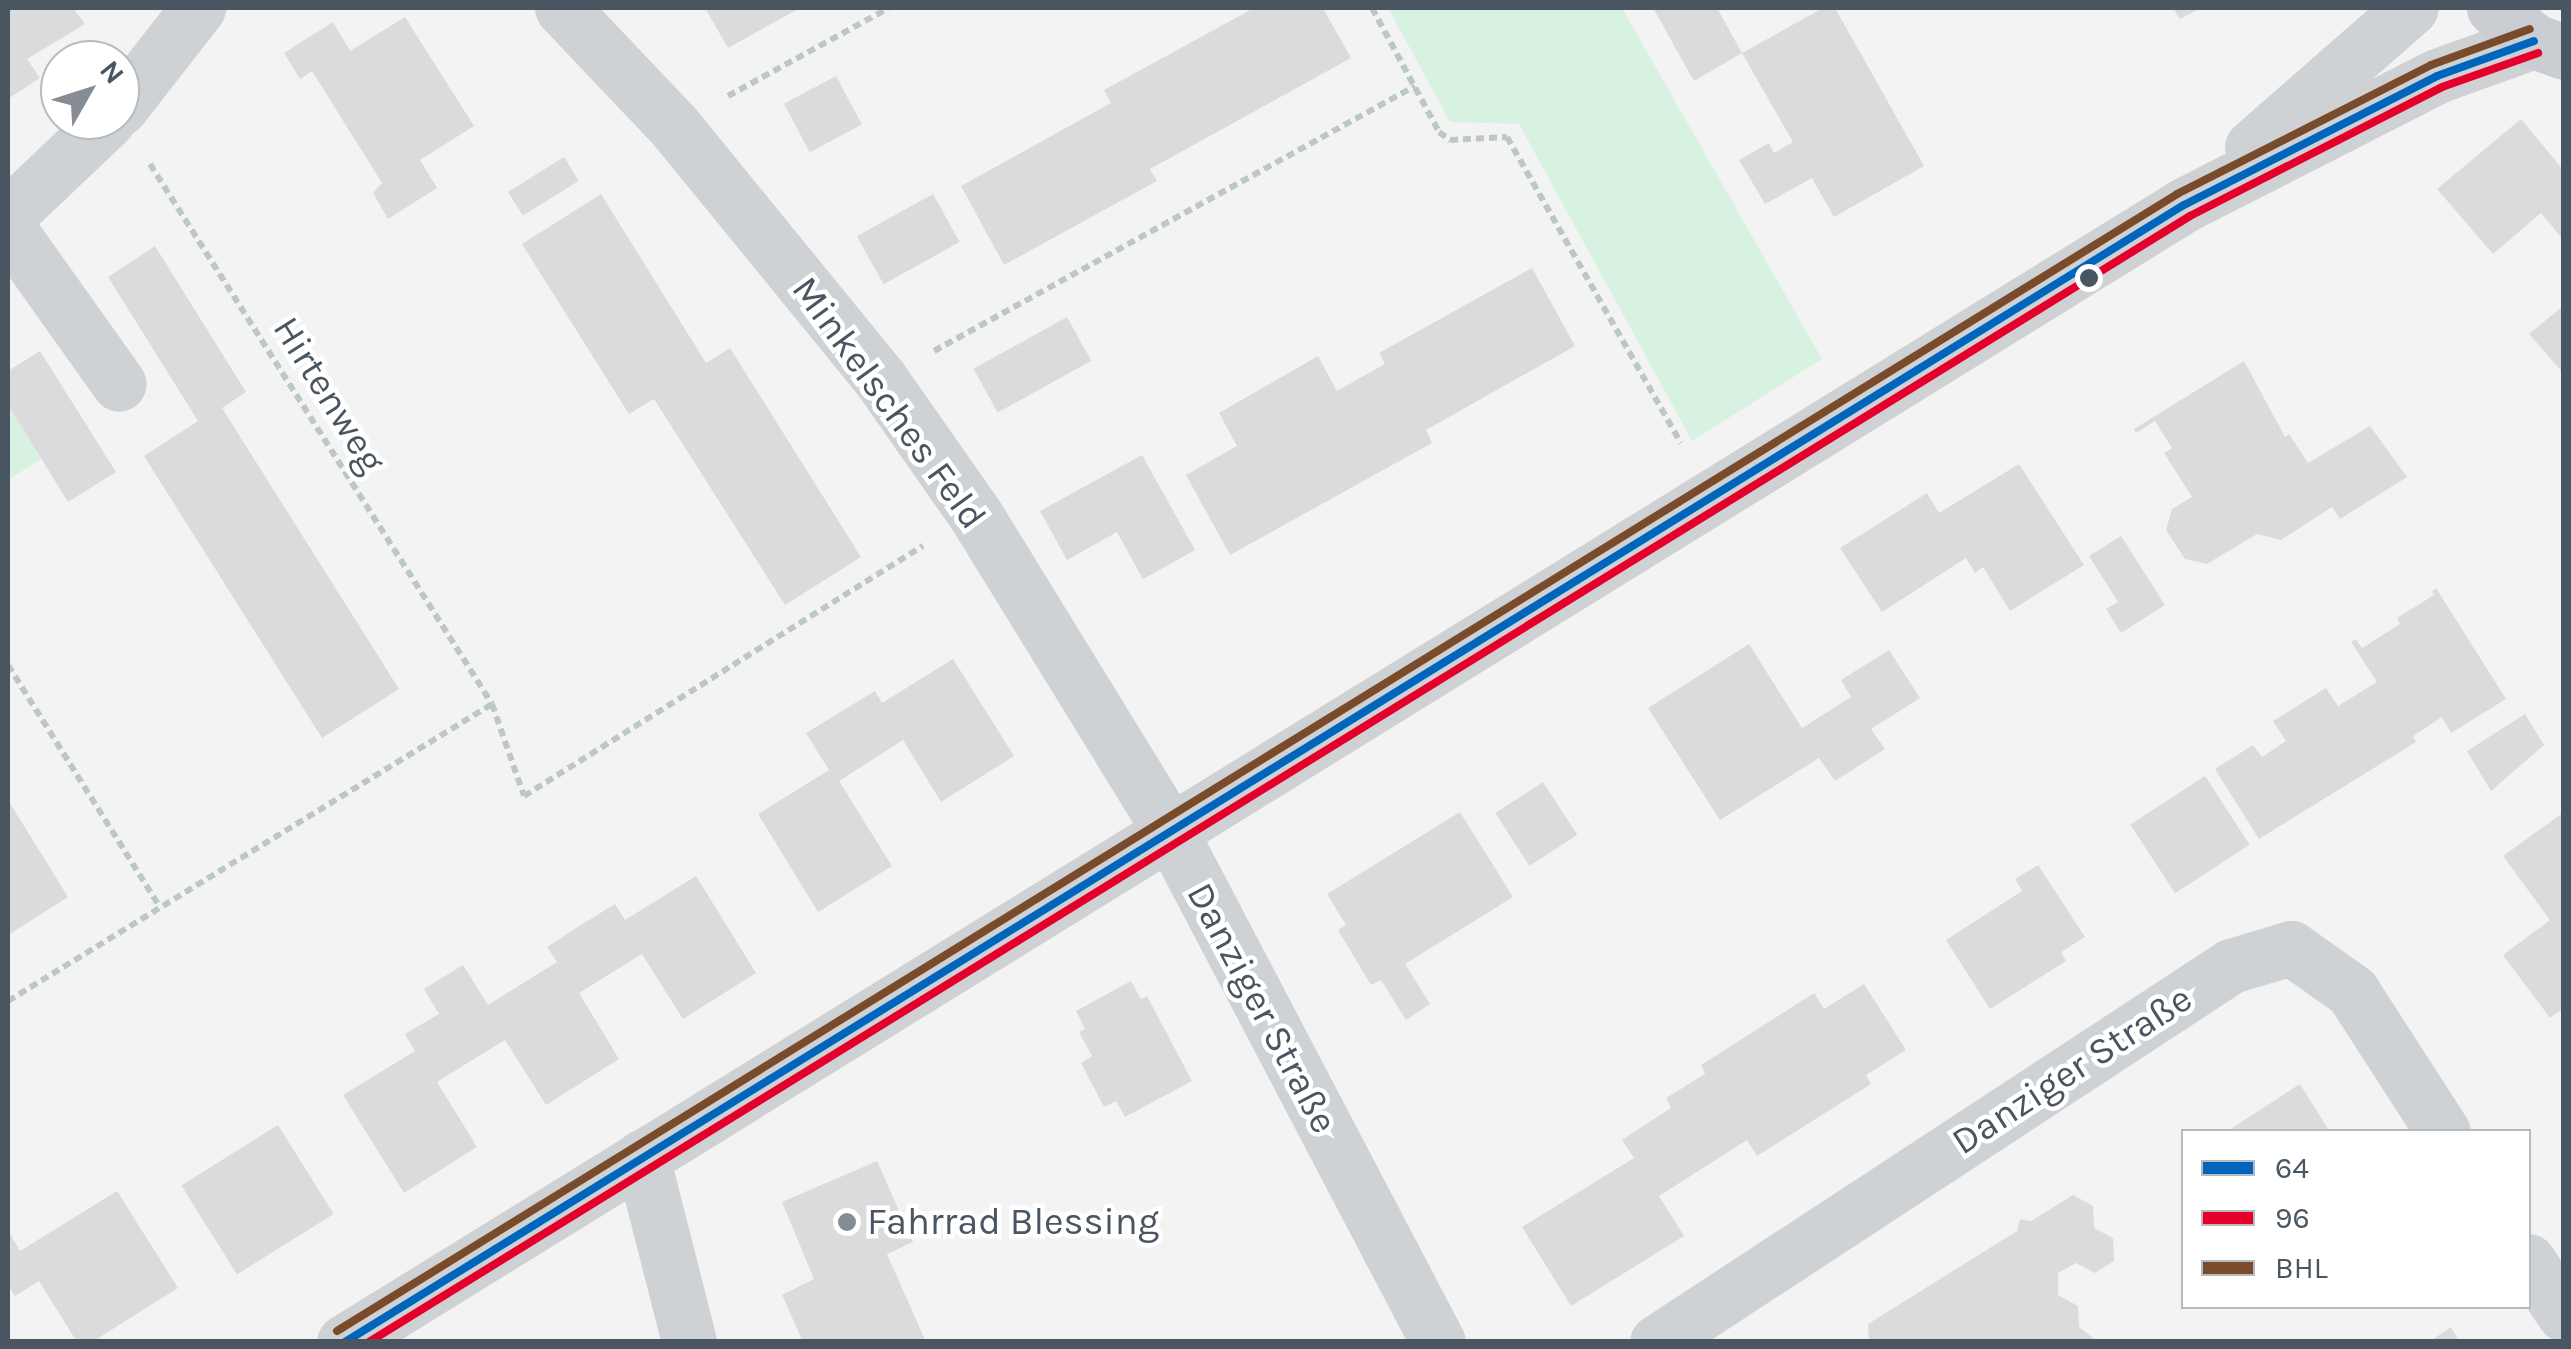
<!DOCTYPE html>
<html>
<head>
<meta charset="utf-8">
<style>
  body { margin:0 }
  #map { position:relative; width:2571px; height:1349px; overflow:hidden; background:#f4f3f3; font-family:Karla,sans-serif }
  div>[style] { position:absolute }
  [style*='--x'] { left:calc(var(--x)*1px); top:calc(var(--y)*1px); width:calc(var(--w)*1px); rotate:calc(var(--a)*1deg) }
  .green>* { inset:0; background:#d8f2e2 }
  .building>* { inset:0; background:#dbdbdd; transform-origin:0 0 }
  .path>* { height:6px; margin-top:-3px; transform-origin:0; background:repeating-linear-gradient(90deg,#bcc8c4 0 8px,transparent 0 13px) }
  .minor>* { height:55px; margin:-27.5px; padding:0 27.5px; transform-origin:27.5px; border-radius:27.5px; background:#cfd2d4 }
  .major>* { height:55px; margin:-27.5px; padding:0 27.5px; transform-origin:27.5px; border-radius:27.5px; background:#caced2 }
  .bus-1>* { height:8px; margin:-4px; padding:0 4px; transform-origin:4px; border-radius:4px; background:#0065bd }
  .bus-2>* { height:8px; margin:-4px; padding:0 4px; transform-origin:4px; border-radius:4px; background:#e4002b }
  .bus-3>* { height:8px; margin:-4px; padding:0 4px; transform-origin:4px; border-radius:4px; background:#7a4b2a }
  .dots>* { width:28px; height:28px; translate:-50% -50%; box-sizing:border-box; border:5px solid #fff; border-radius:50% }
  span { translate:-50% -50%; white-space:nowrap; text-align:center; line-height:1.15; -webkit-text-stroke:9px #fff; paint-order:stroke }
  .street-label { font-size:38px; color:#495561 }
  .poi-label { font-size:38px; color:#495561 }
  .left { translate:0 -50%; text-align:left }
  .frame { position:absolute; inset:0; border:10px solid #495561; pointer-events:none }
  .legend { position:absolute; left:2181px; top:1129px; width:350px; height:180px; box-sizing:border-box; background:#fff; border:2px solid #b6bbc0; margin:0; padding:12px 18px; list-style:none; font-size:30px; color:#495561 }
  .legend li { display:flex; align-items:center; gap:20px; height:50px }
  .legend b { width:50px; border:2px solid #b6bbc0 }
  .north { position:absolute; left:40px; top:40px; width:100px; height:100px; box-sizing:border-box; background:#fff; border:2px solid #b6bbc0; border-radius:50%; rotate:51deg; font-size:28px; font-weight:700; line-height:40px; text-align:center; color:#495561 }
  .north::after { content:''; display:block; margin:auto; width:35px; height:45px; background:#858c94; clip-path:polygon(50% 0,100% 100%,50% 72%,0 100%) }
</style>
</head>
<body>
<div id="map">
  <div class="green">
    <div style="clip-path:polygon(1388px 8px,1622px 8px,1822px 359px,1692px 441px,1519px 124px,1450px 122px)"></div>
    <div style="clip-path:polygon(8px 405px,41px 459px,8px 480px)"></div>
  </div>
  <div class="building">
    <div style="clip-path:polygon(8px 8px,73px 8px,85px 24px,27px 59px,40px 78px,8px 99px)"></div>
    <div style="clip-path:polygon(705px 8px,800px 8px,728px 48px)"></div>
    <div style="clip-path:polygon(1254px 8px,1323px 8px,1351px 58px,1150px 169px,1157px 181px,1004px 265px,961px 186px,1111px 103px,1104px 90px)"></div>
    <div style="clip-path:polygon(1653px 8px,1717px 8px,1742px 53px,1694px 81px)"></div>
    <div style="clip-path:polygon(1823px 8px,1835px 8px,1924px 166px,1834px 217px,1812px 178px,1765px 204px,1739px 160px,1769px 143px,1774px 153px,1793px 142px,1742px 53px)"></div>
    <div style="clip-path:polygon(2173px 8px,2201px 8px,2180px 19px)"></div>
    <div style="clip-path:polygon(405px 17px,474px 126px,420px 160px,437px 188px,388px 219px,373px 193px,382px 183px,312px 71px,300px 79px,284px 53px,333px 22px,350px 51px)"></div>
    <div style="left:836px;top:76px;width:55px;height:59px;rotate:62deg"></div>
    <div style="clip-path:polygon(2521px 119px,2564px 171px,2564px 241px,2541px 213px,2493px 254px,2437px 189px)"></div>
    <div style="left:564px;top:157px;width:28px;height:66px;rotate:58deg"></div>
    <div style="clip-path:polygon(601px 194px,706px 363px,730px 348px,861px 557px,785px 605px,654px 399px,629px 414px,522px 244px)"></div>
    <div style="left:933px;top:194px;width:55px;height:87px;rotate:61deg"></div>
    <div style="clip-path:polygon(155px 246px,246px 392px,222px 408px,399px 689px,322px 738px,144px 456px,198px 421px,108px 277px)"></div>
    <div style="clip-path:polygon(1532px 268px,1575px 346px,1426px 430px,1432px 443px,1230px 555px,1186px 475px,1237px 446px,1219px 413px,1318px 356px,1337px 391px,1385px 364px,1379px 353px)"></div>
    <div style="clip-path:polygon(2564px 305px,2564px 374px,2529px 334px)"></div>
    <div style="left:1067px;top:317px;width:50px;height:107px;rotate:61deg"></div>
    <div style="clip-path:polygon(40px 351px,116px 472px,68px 502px,8px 405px,8px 371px)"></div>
    <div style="clip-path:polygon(2244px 361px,2285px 437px,2289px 434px,2308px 463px,2370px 426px,2407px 477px,2340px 519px,2332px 507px,2281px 540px,2257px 534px,2207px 564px,2185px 559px,2166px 530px,2172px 509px,2192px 497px,2164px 453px,2172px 448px,2155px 421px,2136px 433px,2134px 429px)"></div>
    <div style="clip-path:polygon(1142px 455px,1195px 550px,1143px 579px,1117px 532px,1067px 560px,1040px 511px)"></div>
    <div style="clip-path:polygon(2019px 464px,2084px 565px,2010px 611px,1983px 567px,1975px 573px,1966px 558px,1882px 612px,1840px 548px,1927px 493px,1939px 513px)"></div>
    <div style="clip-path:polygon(2121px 536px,2165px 605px,2121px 633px,2106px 609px,2118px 602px,2089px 556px)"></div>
    <div style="clip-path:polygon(2436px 588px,2506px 699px,2451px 733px,2442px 717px,2413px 736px,2416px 742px,2259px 839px,2215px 769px,2253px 745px,2262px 757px,2286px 741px,2273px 721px,2326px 688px,2338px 706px,2377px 682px,2351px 642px,2356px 639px,2362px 648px,2400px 624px,2397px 618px,2434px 595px,2432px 591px)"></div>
    <div style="clip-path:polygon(1749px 644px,1802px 728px,1851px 697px,1841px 680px,1889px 650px,1920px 698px,1871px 729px,1885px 749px,1835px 781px,1819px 758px,1720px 820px,1648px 708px)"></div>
    <div style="clip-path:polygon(953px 659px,1014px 756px,941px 802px,903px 740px,839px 781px,892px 866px,818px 912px,758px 814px,829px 770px,806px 733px,875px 691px,882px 703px)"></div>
    <div style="clip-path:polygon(2525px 714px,2544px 745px,2491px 791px,2467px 751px)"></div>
    <div style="left:2205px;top:776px;width:82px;height:89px;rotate:57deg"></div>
    <div style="left:1543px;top:782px;width:63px;height:57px;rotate:57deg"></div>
    <div style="clip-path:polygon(8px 800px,68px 897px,8px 935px)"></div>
    <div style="clip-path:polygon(1460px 812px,1513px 897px,1405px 964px,1430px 1004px,1406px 1020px,1381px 980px,1371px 985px,1338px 930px,1346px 925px,1327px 894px)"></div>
    <div style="clip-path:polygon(2564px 812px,2564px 1008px,2550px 1018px,2503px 955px,2550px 920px,2503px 856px)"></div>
    <div style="clip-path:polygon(2038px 865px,2085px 937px,2061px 952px,2066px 961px,1990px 1009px,1946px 940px,2022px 891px,2015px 879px)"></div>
    <div style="clip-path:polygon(696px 876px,756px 973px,683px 1019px,642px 954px,579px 993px,619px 1059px,546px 1105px,505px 1040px,469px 1062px,437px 1082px,477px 1147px,404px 1193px,343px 1095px,415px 1051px,405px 1034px,439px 1014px,424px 989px,463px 965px,488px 1005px,557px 962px,547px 947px,581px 925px,615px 904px,625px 920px)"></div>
    <div style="clip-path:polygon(1131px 981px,1141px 999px,1147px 996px,1192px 1081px,1125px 1117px,1116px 1101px,1104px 1107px,1081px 1063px,1092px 1056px,1079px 1032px,1085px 1029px,1076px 1011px)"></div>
    <div style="clip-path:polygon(1864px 984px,1906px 1050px,1866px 1075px,1871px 1084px,1757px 1156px,1747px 1140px,1659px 1196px,1684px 1236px,1571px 1306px,1522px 1227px,1634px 1158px,1622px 1140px,1671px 1108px,1666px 1098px,1705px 1074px,1701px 1065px,1814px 993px,1824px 1009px)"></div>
    <div style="clip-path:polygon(2300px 1084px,2330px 1132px,2226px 1132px)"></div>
    <div style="left:278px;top:1125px;width:105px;height:114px;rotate:58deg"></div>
    <div style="clip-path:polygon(877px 1161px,913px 1242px,887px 1254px,926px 1342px,803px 1342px,782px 1295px,814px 1279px,782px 1202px)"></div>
    <div style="clip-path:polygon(117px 1191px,178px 1288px,92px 1342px,77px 1342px,39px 1281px,15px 1296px,8px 1285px,8px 1230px,20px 1251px)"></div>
    <div style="clip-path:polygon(2073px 1195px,2093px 1206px,2094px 1228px,2113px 1238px,2114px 1261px,2095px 1273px,2076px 1263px,2058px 1273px,2058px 1295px,2078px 1306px,2079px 1327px,2098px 1342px,1869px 1342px,1868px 1324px,2017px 1231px,2020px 1219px,2031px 1221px)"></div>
    <div style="clip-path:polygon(2451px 1327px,2460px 1342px,2429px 1342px)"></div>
  </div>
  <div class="path">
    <div style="--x:1372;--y:8;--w:141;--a:61.6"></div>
    <div style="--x:1439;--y:132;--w:14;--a:36"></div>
    <div style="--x:1450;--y:140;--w:57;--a:-3"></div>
    <div style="--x:1507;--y:137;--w:352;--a:60.4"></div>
    <div style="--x:728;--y:96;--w:183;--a:-28.7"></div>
    <div style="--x:150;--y:164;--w:639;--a:57.65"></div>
    <div style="--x:492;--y:704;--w:97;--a:70.8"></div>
    <div style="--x:524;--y:796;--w:471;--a:-32.1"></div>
    <div style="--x:934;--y:351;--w:549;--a:-28.85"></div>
    <div style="--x:8;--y:665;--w:286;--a:57.9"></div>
    <div style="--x:8;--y:1001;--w:568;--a:-31.53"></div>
  </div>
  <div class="minor">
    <div style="--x:562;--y:8;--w:163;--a:46.5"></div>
    <div style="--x:674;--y:126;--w:328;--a:50.8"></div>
    <div style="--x:881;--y:380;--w:164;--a:55"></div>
    <div style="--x:975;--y:514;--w:374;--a:58.4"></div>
    <div style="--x:1171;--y:833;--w:575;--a:62.32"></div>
    <div style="--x:120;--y:108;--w:127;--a:-52"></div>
    <div style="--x:2252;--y:147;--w:211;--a:-41.2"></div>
    <div style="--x:8;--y:215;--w:138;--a:-43.5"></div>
    <div style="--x:8;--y:228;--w:191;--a:54.6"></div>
    <div style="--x:642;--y:1157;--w:191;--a:75.7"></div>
    <div style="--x:2528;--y:1261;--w:64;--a:55.8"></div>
    <div style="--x:344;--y:1342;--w:2163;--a:-31.71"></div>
    <div style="--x:2184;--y:205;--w:284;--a:-27"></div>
    <div style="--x:2437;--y:76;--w:103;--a:-19.8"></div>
    <div style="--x:1657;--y:1342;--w:686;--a:-33.23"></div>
    <div style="--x:2231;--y:966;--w:63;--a:-16.7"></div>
    <div style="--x:2291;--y:948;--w:75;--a:35.2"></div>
    <div style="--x:2352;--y:991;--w:168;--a:57.2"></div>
  </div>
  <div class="major">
    <div style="--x:2494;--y:8;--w:52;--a:39.5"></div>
    <div style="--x:2534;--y:41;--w:32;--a:20"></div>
  </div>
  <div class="bus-1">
    <div style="--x:345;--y:1342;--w:2162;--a:-31.73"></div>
    <div style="--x:2184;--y:205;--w:284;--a:-27"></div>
    <div style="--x:2437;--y:76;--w:103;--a:-19.8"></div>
  </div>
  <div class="bus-2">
    <div style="--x:369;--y:1342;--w:2141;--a:-31.73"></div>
    <div style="--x:2190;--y:216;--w:283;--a:-27.1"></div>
    <div style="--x:2442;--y:87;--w:102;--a:-19.5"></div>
  </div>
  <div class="bus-3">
    <div style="--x:337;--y:1331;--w:2163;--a:-31.71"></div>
    <div style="--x:2177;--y:194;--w:285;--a:-26.9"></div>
    <div style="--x:2431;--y:65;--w:105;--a:-20"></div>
  </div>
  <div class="dots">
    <div style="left:2089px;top:278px;background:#495561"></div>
    <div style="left:847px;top:1222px;background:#858c94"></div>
  </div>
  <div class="street-label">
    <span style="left:329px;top:395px;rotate:58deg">Hirtenweg</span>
    <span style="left:889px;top:403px;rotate:54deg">Minkelsches Feld</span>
    <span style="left:1262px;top:1008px;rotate:62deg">Danziger Straße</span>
    <span style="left:2072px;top:1070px;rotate:-33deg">Danziger Straße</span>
  </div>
  <div class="poi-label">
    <span class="left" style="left:867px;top:1222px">Fahrrad Blessing</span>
  </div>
  <div class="frame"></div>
  <ul class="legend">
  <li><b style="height:12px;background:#0065bd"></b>64</li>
  <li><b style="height:12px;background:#e4002b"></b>96</li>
  <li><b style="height:12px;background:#7a4b2a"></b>BHL</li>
  </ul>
  <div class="north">N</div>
</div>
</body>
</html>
